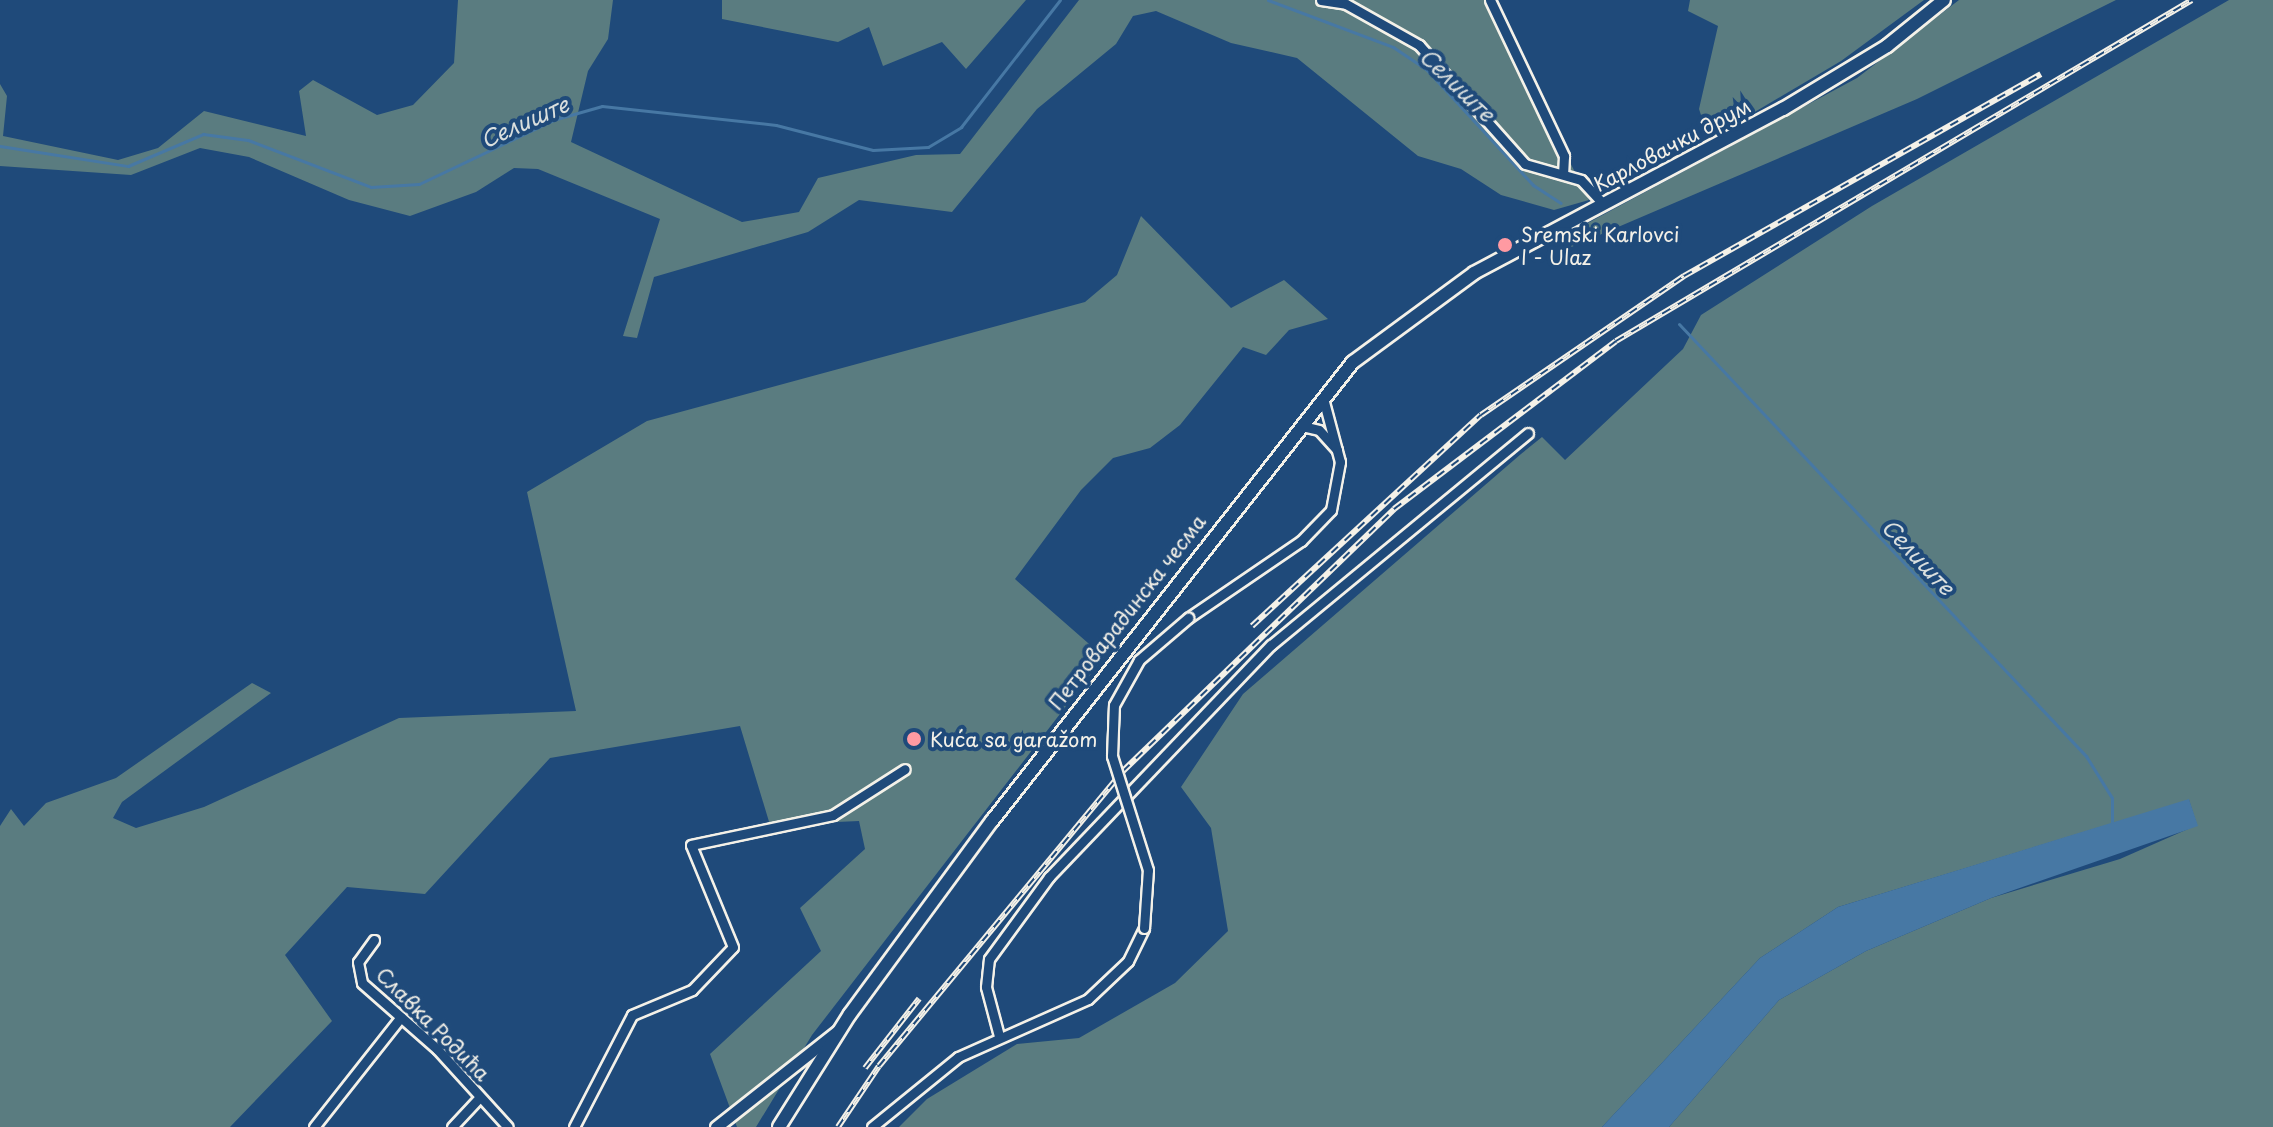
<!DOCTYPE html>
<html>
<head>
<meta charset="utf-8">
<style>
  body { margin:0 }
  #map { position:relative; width:2273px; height:1127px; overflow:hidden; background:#1f4a7a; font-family:"Playpen Sans",sans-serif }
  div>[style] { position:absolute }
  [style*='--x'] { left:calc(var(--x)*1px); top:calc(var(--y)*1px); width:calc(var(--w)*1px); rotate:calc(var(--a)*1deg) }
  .green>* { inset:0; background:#5a7c80 }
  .water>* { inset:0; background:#4778a4 }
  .stream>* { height:3px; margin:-1.5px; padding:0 1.5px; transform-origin:1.5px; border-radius:1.5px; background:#4778a4 }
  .roads { filter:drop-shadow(2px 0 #f4f1e8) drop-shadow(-2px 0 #f4f1e8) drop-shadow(0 2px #f4f1e8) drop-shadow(0 -2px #f4f1e8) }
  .minor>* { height:9px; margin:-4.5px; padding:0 4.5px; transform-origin:4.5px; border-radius:4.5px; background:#1f4a7a }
  .tertiary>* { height:11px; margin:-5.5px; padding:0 5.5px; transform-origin:5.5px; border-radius:5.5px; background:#1f4a7a }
  .secondary>* { height:12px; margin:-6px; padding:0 6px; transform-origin:6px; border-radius:6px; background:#1f4a7a }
  .rail>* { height:6px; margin-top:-3px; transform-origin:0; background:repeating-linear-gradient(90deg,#1f4a7a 0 9px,#f4f1e8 0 18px); box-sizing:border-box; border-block:2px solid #f4f1e8 }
  .bridges { filter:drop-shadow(2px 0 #f4f1e8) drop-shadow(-2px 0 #f4f1e8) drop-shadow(0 2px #f4f1e8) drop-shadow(0 -2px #f4f1e8) }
  .minor-bridge>* { height:9px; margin:-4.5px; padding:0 4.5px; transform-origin:4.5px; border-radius:4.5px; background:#1f4a7a }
  .dots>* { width:22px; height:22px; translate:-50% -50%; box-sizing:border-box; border:4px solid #1f4a7a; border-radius:50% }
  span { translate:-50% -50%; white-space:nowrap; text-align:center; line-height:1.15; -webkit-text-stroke:8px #1f4a7a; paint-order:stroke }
  .street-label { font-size:20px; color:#f4f1e8 }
  .poi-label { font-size:20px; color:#f4f1e8 }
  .left { translate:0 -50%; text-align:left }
  .water-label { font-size:22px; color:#dadfde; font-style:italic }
</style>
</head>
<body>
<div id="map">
  <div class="green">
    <div style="clip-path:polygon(458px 0,613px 0,608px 39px,588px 71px,571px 142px,742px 222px,799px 212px,818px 178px,916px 155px,960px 154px,1079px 0,1488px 0,1589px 200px,1554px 210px,1501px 195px,1461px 169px,1418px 156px,1297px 58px,1231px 43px,1156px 11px,1133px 16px,1116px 44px,1037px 109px,952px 212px,859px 200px,808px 232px,654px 277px,637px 338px,623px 336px,660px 219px,538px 169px,514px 168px,476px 192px,410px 216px,349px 200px,249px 157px,200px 148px,131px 175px,0 166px,0 84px,7px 96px,3px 136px,118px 160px,158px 148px,204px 111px,306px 136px,299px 91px,313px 80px,377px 115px,413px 105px,454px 63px)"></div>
    <div style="clip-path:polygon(722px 0,1026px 0,966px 69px,942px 42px,883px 66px,869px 27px,838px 42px,722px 19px)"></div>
    <div style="clip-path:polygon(1690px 0,1924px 0,1841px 61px,1709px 139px,1699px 109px,1718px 26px,1688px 11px)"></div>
    <div style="clip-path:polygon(1959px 0,2116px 0,1917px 99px,1569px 248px,1560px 238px,1857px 78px)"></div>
    <div style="clip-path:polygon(2229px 0,2273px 0,2273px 1127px,1669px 1127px,1779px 1000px,1866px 951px,1991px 898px,2120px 859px,2197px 825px,2189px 800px,1838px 907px,1760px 958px,1602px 1127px,899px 1127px,927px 1099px,1017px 1044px,1079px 1038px,1175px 983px,1228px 931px,1211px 828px,1181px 787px,1243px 694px,1521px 454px,1542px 437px,1565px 460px,1683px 349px,1701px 315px,1872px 206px)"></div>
    <div style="clip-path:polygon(1141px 216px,1231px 308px,1284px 280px,1328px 319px,1289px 330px,1266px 355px,1243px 347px,1180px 425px,1150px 448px,1113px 458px,1081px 490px,1015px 579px,1104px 657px,812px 1035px,756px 1127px,737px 1127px,710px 1054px,821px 951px,800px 908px,865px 849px,859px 821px,770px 825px,740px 726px,550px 758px,425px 894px,347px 887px,285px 955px,332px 1021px,230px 1127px,0 1127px,0 826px,11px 809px,24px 826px,46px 803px,116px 778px,252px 683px,271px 693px,122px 802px,113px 818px,136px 828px,204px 807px,399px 718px,576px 711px,527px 492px,647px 421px,1085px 302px,1117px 275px)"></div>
  </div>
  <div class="water">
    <div style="clip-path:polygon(2189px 799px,2198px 826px,1991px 898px,1866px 951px,1779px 1000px,1669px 1127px,1602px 1127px,1760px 958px,1838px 907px)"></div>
  </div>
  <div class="stream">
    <div style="--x:1268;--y:0;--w:134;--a:20.6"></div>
    <div style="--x:1393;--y:47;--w:40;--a:34"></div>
    <div style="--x:1426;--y:69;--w:158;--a:47.3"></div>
    <div style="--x:1533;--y:185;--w:33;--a:33"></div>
    <div style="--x:0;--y:146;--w:130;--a:8.9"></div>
    <div style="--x:128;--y:166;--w:82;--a:-23.1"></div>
    <div style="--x:203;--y:134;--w:45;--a:7.6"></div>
    <div style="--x:248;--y:140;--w:132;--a:20.9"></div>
    <div style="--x:371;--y:187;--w:48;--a:-3.6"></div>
    <div style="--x:419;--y:184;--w:148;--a:-25.5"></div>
    <div style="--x:553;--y:120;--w:51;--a:-15.9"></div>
    <div style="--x:602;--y:106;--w:175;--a:6.2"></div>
    <div style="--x:776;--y:125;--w:100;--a:14.5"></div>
    <div style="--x:873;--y:150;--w:55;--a:-3.1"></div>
    <div style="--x:928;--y:147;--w:39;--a:-31"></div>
    <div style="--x:961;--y:127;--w:161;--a:-52.1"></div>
    <div style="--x:1679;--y:324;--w:594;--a:46.71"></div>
    <div style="--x:2086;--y:756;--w:49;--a:58.2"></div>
    <div style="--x:2112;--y:798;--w:24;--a:90"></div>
  </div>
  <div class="roads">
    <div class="minor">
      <div style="--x:1321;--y:0;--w:25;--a:9"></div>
      <div style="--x:1346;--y:4;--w:84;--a:29.3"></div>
      <div style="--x:1419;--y:45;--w:159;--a:48.3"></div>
      <div style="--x:1525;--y:164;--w:58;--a:15.9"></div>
      <div style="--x:1581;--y:180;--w:33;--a:47"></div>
      <div style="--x:1490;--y:0;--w:173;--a:64.6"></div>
      <div style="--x:1564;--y:156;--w:18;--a:93"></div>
      <div style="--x:1302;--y:426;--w:17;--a:13"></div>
      <div style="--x:1319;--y:430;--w:27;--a:48"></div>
      <div style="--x:1188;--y:618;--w:137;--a:-34.3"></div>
      <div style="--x:1301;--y:541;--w:43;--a:-45.9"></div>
      <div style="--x:1331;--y:510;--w:49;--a:-79.4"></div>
      <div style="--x:1340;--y:462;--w:66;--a:-104.9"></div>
      <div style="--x:374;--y:940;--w:27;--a:126"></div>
      <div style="--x:358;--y:962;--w:21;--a:79"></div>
      <div style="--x:362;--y:983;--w:100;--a:41.3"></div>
      <div style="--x:437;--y:1049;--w:105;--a:47.7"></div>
      <div style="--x:999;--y:1036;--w:51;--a:-104.9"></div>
      <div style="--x:986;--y:987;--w:28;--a:-84"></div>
      <div style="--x:989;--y:959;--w:102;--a:-53.8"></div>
      <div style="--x:1049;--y:877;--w:321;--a:-46.3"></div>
      <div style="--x:1271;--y:645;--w:333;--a:-39.5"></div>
      <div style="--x:314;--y:1127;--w:140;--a:-51.7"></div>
      <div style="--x:452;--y:1127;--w:41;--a:-47"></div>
      <div style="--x:574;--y:1127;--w:126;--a:-62.6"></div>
      <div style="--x:632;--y:1015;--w:65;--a:-22.6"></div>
      <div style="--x:692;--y:990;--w:59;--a:-46.4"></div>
      <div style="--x:733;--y:947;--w:110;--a:-112.4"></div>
      <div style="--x:691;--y:845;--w:145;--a:-11.9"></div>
      <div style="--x:833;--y:815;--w:85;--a:-32.6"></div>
      <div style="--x:872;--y:1127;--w:111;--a:-39.1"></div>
      <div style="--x:958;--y:1057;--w:142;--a:-24"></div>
      <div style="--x:1088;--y:999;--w:55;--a:-43.5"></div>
      <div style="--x:1128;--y:961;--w:37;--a:-64"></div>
    </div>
    <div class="tertiary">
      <div style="--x:716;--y:1127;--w:157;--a:-38.3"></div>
    </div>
    <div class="secondary">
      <div style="--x:779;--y:1127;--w:133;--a:-57.9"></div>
      <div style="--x:850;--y:1014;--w:240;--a:-53.7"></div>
      <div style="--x:992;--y:821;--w:584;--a:-51.82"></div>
      <div style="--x:1353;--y:362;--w:150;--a:-36.3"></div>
      <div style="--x:1474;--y:273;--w:350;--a:-28"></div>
      <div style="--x:1783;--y:109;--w:122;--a:-31.2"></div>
      <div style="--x:1887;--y:46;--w:73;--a:-38.9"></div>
    </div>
  </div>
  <div class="rail">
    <div style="--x:1252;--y:626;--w:311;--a:-42.7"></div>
    <div style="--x:1481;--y:415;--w:246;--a:-34.4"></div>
    <div style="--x:1684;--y:276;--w:410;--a:-29.5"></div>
    <div style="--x:865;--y:1068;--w:88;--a:-52"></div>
    <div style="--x:838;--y:1127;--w:73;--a:-56.1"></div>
    <div style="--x:879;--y:1066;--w:383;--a:-50.4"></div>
    <div style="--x:1123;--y:771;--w:377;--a:-44"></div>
    <div style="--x:1394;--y:509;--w:278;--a:-37.1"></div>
    <div style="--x:1616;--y:341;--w:669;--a:-30.63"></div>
  </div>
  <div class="bridges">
    <div class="minor-bridge">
      <div style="--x:1144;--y:928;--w:58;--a:-86.1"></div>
      <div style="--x:1148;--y:870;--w:120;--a:-107.5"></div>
      <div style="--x:1112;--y:756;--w:51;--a:-87.8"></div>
      <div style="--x:1114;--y:705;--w:51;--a:-60.9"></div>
      <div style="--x:1139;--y:660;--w:65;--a:-40.6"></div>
    </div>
  </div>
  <div class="dots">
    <div style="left:1505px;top:245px;background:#ff9aa2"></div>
    <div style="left:914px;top:739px;background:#ff9aa2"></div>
  </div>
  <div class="street-label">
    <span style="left:1672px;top:145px;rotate:-28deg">Карловачки друм</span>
    <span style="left:1127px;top:612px;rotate:-52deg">Петроварадинска чесма</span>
    <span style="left:433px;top:1024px;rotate:45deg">Славка Родића</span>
  </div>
  <div class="poi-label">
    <span class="left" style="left:1521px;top:246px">Sremski Karlovci<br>I - Ulaz</span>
    <span class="left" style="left:930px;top:739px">Kuća sa garažom</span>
  </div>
  <div class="water-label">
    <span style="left:1458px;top:84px;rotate:44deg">Селиште</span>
    <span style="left:524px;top:121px;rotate:-24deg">Селиште</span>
    <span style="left:1919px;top:556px;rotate:47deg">Селиште</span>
  </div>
</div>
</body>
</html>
